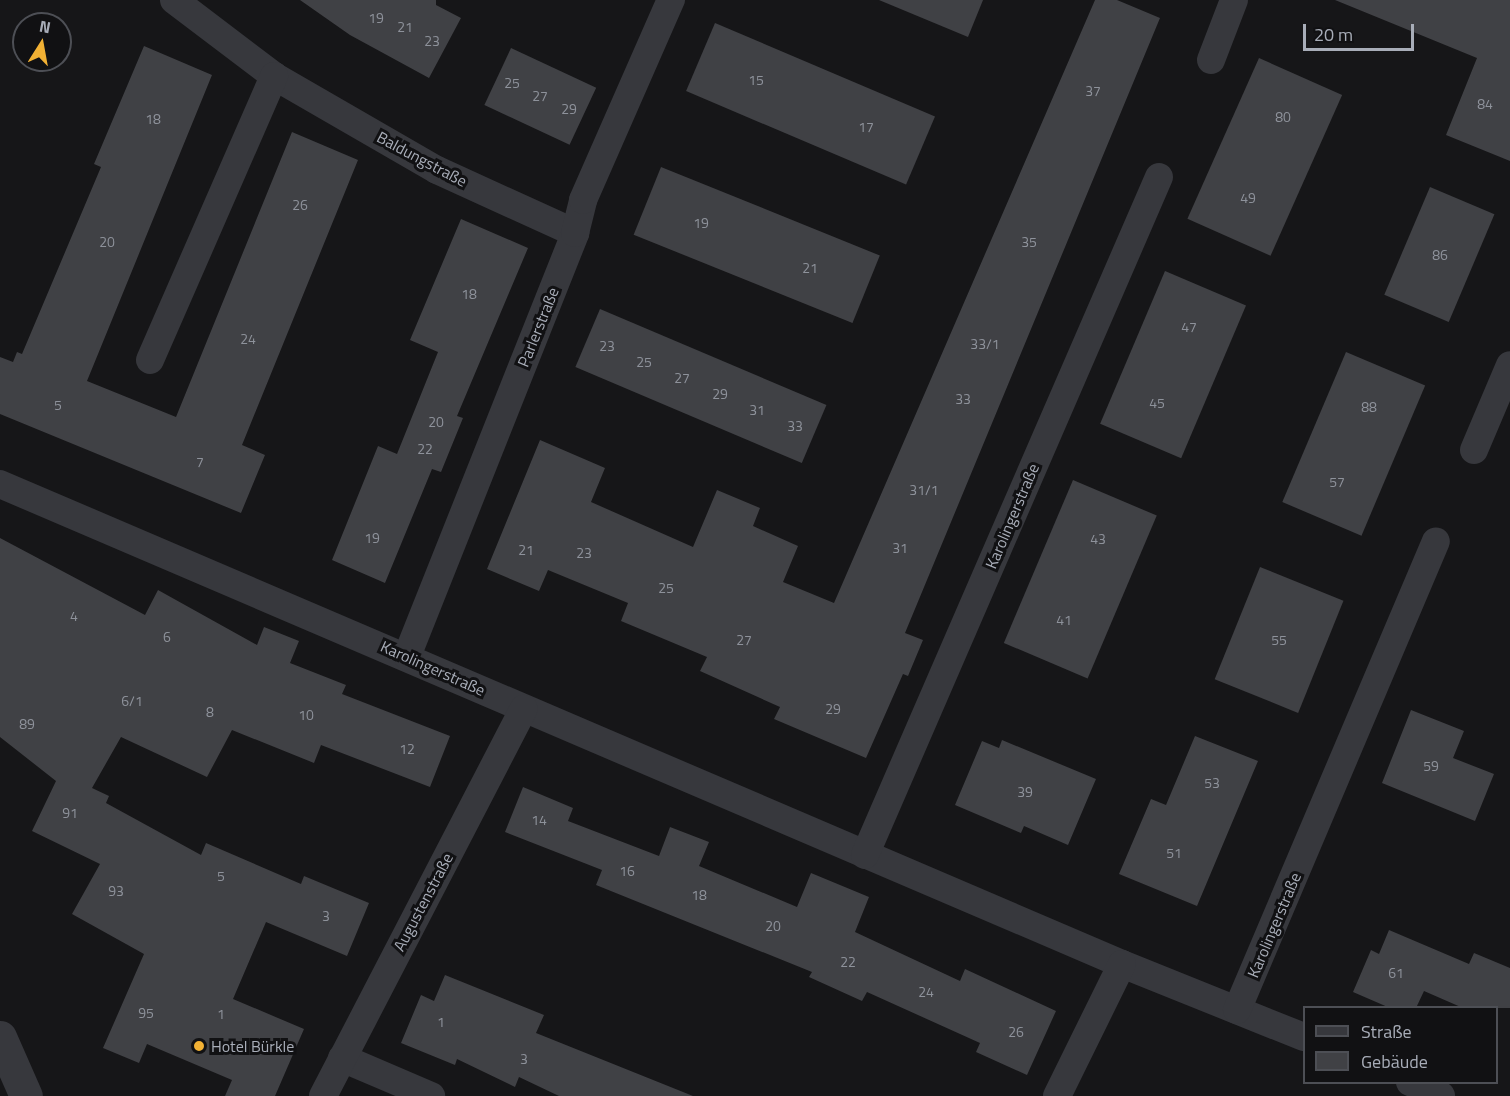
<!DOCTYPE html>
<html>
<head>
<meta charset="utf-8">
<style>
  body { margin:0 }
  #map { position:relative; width:1510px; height:1096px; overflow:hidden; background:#161618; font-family:"Titillium Web",sans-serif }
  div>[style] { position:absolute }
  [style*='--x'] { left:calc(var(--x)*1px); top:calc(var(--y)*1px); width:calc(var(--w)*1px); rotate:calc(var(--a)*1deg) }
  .building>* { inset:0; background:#404145; transform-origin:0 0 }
  .minor>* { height:28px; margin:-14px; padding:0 14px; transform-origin:14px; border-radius:14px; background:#37383d }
  .tertiary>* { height:33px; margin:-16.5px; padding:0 16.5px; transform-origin:16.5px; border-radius:16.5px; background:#37383d }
  .dots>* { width:16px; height:16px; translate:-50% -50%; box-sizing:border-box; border:3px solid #111113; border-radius:50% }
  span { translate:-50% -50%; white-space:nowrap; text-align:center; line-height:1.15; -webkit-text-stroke:6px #111113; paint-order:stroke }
  .number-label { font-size:14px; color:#8e929b }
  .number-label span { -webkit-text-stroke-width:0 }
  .street-label { font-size:16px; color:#a8adb8 }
  .poi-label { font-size:16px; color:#a8adb8 }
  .left { translate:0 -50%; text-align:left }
  .legend { position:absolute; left:1303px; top:1006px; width:195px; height:78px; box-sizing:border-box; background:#111113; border:2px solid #4d4f55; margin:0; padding:8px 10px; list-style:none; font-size:18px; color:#a8adb8 }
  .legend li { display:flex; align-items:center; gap:12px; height:30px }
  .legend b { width:30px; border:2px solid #4d4f55 }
  .north { position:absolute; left:12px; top:12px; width:60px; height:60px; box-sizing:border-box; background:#111113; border:2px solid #4d4f55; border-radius:50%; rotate:11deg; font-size:16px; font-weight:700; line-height:24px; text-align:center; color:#a8adb8 }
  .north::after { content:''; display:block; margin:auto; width:21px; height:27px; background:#f2b134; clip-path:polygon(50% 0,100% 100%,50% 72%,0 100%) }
  .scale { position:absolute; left:1303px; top:24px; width:111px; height:27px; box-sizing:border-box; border:3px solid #a8adb8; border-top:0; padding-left:8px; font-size:18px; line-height:21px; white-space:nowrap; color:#a8adb8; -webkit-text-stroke:4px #111113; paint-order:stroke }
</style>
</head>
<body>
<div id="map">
  <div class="building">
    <div style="clip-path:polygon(300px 0,436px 0,436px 5px,461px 18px,429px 78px,350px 35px)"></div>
    <div style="clip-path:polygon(879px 0,983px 0,968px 37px)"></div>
    <div style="clip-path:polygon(1095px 0,1117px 0,1160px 18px,905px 633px,923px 640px,908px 676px,903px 674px,866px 758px,774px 719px,780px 707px,700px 671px,707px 657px,621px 621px,628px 603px,548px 570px,539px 591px,487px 569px,540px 440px,605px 468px,591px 502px,693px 547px,717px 490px,760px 508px,753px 526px,798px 546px,783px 582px,834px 603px)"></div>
    <div style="clip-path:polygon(1335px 0,1510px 0,1510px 161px,1446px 135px,1477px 58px)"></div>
    <div style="left:715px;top:23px;width:239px;height:74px;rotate:23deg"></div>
    <div style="clip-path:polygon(144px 46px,212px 75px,87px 381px,176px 417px,292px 132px,358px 160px,242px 445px,265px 455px,241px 513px,0 414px,0 357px,13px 362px,17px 352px,22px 354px,101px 167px,94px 164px)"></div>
    <div style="left:511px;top:48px;width:94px;height:63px;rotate:25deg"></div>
    <div style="left:1259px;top:58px;width:91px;height:176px;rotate:24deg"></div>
    <div style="left:661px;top:167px;width:236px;height:73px;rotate:22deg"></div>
    <div style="left:1430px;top:187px;width:70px;height:117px;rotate:23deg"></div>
    <div style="clip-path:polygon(461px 219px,528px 248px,457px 416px,463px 418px,441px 472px,432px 469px,385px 583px,332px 560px,378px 446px,397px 454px,438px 352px,410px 340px)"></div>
    <div style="left:1165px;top:271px;width:88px;height:166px;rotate:23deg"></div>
    <div style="left:600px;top:309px;width:246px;height:63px;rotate:23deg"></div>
    <div style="left:1346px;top:352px;width:86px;height:163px;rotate:23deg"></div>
    <div style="left:1073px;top:480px;width:91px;height:177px;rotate:23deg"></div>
    <div style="clip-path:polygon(0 538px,145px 615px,158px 590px,257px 645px,264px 627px,299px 641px,290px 663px,346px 685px,342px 694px,450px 736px,430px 787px,321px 745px,314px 763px,232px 730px,207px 777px,121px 737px,92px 788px,109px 796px,106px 803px,201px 855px,206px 843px,301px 884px,304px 876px,369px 903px,347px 956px,266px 922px,233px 999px,304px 1029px,275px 1096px,225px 1096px,232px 1080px,147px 1044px,139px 1063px,103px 1048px,144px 954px,72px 914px,100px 864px,32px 831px,56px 781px,0 737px)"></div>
    <div style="left:1260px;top:567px;width:90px;height:121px;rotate:22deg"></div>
    <div style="clip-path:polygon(1411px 710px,1464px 731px,1453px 758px,1494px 774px,1475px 821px,1382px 783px)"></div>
    <div style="clip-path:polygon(1195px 736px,1258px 761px,1197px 906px,1119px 874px,1151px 799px,1166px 805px)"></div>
    <div style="clip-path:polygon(1002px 740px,1096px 779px,1068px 845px,1024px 826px,1021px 833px,955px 805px,982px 741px,999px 748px)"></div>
    <div style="clip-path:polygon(523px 787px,573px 808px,568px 821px,659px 856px,670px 827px,709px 842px,699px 866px,797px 907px,811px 873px,869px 897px,855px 932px,960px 981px,965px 969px,1056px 1011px,1027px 1075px,976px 1052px,980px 1043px,867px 992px,862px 1001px,809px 977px,812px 972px,596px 885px,602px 870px,505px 832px)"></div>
    <div style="clip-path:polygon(1389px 930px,1469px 964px,1474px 953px,1510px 968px,1510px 1008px,1463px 1008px,1424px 991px,1416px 1008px,1390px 1008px,1353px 992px,1371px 950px,1379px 954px)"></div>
    <div style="clip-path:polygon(445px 975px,544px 1015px,536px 1033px,693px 1096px,559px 1096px,519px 1077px,515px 1087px,457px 1059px,455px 1065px,401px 1043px,421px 995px,434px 1001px)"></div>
  </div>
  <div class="minor">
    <div style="--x:174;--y:0;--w:126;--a:37.2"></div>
    <div style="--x:274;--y:76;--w:188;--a:30"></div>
    <div style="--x:437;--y:170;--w:152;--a:24.5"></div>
    <div style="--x:1211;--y:60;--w:64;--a:-69"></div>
    <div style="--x:150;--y:360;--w:310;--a:-66.4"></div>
    <div style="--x:1474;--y:450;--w:92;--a:-67"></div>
    <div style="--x:0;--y:484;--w:1220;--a:23.16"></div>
    <div style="--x:1122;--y:964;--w:196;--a:21.9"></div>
    <div style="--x:407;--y:656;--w:455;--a:-68.3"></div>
    <div style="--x:575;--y:233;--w:34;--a:-76"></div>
    <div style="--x:583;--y:200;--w:219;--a:-66.3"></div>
    <div style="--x:865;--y:855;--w:739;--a:-66.56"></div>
    <div style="--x:1237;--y:1010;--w:509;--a:-67.01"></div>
    <div style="--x:342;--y:1058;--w:97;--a:23.1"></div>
    <div style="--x:1410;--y:1082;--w:34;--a:24"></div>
    <div style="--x:323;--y:1096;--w:436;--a:-62.6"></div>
    <div style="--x:1057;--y:1096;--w:147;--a:-63.8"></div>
  </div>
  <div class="tertiary">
    <div style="--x:0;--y:1037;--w:64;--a:66.2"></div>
  </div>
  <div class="dots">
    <div style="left:199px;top:1046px;background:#f2b134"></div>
  </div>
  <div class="number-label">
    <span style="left:376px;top:18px">19</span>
    <span style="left:405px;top:27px">21</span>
    <span style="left:432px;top:41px">23</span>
    <span style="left:756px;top:80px">15</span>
    <span style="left:512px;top:83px">25</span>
    <span style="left:1093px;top:91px">37</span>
    <span style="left:540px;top:96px">27</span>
    <span style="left:1485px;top:104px">84</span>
    <span style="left:569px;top:109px">29</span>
    <span style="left:1283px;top:117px">80</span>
    <span style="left:153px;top:119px">18</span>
    <span style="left:866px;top:127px">17</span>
    <span style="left:1248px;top:198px">49</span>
    <span style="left:300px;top:205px">26</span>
    <span style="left:701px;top:223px">19</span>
    <span style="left:107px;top:242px">20</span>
    <span style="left:1029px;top:242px">35</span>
    <span style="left:1440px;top:255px">86</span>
    <span style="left:810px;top:268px">21</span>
    <span style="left:469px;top:294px">18</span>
    <span style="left:1189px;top:327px">47</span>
    <span style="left:248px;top:339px">24</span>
    <span style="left:985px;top:344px">33/1</span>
    <span style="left:607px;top:346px">23</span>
    <span style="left:644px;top:362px">25</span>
    <span style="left:682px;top:378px">27</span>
    <span style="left:720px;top:394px">29</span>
    <span style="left:963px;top:399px">33</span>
    <span style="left:1157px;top:403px">45</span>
    <span style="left:58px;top:405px">5</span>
    <span style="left:1369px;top:407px">88</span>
    <span style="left:757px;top:410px">31</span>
    <span style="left:436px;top:422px">20</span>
    <span style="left:795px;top:426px">33</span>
    <span style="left:425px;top:449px">22</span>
    <span style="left:200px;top:462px">7</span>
    <span style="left:1337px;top:482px">57</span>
    <span style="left:924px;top:490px">31/1</span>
    <span style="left:372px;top:538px">19</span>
    <span style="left:1098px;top:539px">43</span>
    <span style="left:900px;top:548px">31</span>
    <span style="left:526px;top:550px">21</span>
    <span style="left:584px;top:553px">23</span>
    <span style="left:666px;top:588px">25</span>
    <span style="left:74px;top:616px">4</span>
    <span style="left:1064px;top:620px">41</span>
    <span style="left:167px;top:637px">6</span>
    <span style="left:744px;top:640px">27</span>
    <span style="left:1279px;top:640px">55</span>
    <span style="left:132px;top:701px">6/1</span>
    <span style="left:833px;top:709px">29</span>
    <span style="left:210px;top:712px">8</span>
    <span style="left:306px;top:715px">10</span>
    <span style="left:27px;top:724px">89</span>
    <span style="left:407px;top:749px">12</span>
    <span style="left:1431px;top:766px">59</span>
    <span style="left:1212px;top:783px">53</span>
    <span style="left:1025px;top:792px">39</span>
    <span style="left:70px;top:813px">91</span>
    <span style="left:539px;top:820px">14</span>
    <span style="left:1174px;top:853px">51</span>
    <span style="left:627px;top:871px">16</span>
    <span style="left:221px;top:876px">5</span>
    <span style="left:116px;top:891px">93</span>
    <span style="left:699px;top:895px">18</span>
    <span style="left:326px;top:916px">3</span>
    <span style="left:773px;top:926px">20</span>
    <span style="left:848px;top:962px">22</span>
    <span style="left:1396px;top:973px">61</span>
    <span style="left:926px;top:992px">24</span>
    <span style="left:146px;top:1013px">95</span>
    <span style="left:221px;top:1014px">1</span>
    <span style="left:441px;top:1022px">1</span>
    <span style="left:1016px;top:1032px">26</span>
    <span style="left:524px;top:1059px">3</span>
  </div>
  <div class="street-label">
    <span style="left:422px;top:159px;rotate:28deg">Baldungstraße</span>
    <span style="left:538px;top:327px;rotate:-68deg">Parlerstraße</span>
    <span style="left:1012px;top:516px;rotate:-67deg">Karolingerstraße</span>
    <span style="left:433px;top:668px;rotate:24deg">Karolingerstraße</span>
    <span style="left:423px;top:902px;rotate:-62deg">Augustenstraße</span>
    <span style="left:1274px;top:925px;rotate:-67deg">Karolingerstraße</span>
  </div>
  <div class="poi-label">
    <span class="left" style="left:211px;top:1046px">Hotel Bürkle</span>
  </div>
  <ul class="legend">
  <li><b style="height:8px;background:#37383d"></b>Straße</li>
  <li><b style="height:16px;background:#404145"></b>Gebäude</li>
  </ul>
  <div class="north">N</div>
  <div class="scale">20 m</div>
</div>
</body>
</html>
